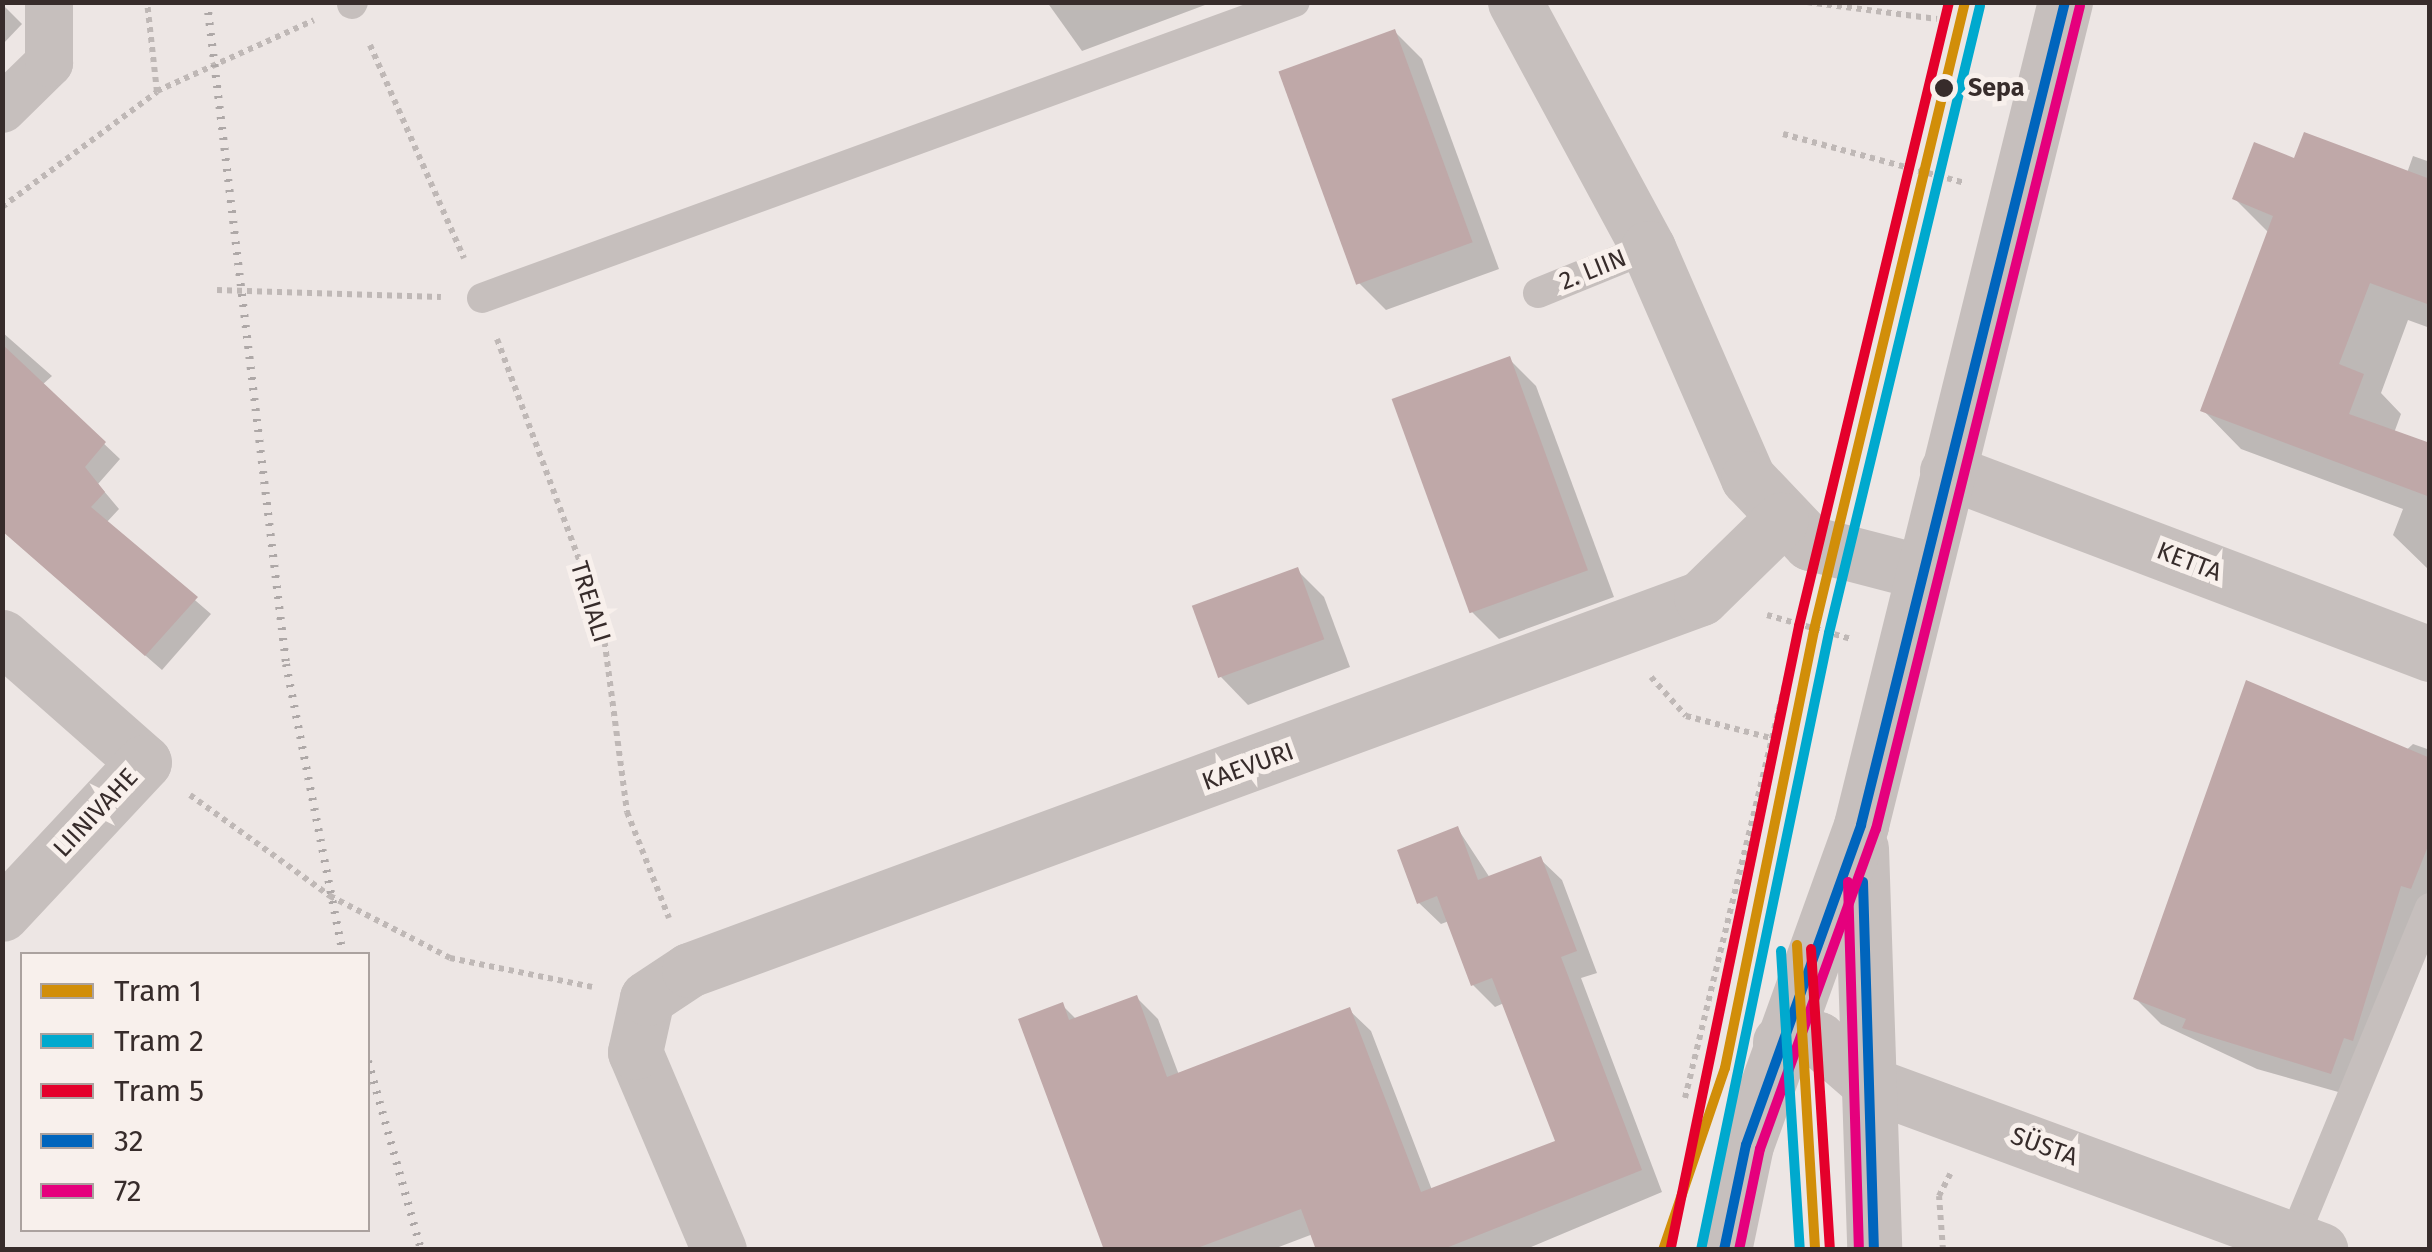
<!DOCTYPE html>
<html>
<head>
<meta charset="utf-8">
<style>
  body { margin:0 }
  #map { position:relative; width:2432px; height:1252px; overflow:hidden; background:#ede6e4; font-family:"Fira Sans",sans-serif }
  div>[style] { position:absolute }
  [style*='--x'] { left:calc(var(--x)*1px); top:calc(var(--y)*1px); width:calc(var(--w)*1px); rotate:calc(var(--a)*1deg) }
  .shadow>* { inset:0; background:#0003 }
  .building>* { inset:0; background:#bfa8a8; transform-origin:0 0 }
  .path>* { height:6px; margin-top:-3px; transform-origin:0; background:repeating-linear-gradient(90deg,#bfb8b6 0 5px,transparent 0 10px) }
  .service>* { height:30px; margin:-15px; padding:0 15px; transform-origin:15px; border-radius:15px; background:#c6bfbd }
  .pedestrian>* { height:48px; margin:-24px; padding:0 24px; transform-origin:24px; border-radius:24px; background:#c6bfbd }
  .minor>* { height:55px; margin:-27.5px; padding:0 27.5px; transform-origin:27.5px; border-radius:27.5px; background:#c6bfbd }
  .tertiary>* { height:55px; margin:-27.5px; padding:0 27.5px; transform-origin:27.5px; border-radius:27.5px; background:#c6bfbd }
  .rail>* { height:8px; margin-top:-4px; transform-origin:0; background:repeating-linear-gradient(90deg,#aea8a7 0 2.5px,transparent 0 10.5px) }
  .bus-1>* { height:10px; margin:-5px; padding:0 5px; transform-origin:5px; border-radius:5px; background:#0065bd }
  .bus-2>* { height:10px; margin:-5px; padding:0 5px; transform-origin:5px; border-radius:5px; background:#e5007d }
  .tram-1>* { height:10px; margin:-5px; padding:0 5px; transform-origin:5px; border-radius:5px; background:#d18e09 }
  .tram-2>* { height:10px; margin:-5px; padding:0 5px; transform-origin:5px; border-radius:5px; background:#00a9ce }
  .tram-3>* { height:10px; margin:-5px; padding:0 5px; transform-origin:5px; border-radius:5px; background:#e4002b }
  .dots>* { width:28px; height:28px; translate:-50% -50%; box-sizing:border-box; border:5px solid #f8f0ec; border-radius:50% }
  span { translate:-50% -50%; white-space:nowrap; text-align:center; line-height:1.15; -webkit-text-stroke:10px #f8f0ec; paint-order:stroke }
  .stop-label { font-size:25px; color:#372c2b; font-weight:700 }
  .left { translate:0 -50%; text-align:left }
  .street-label { font-size:25px; color:#372c2b }
  .frame { position:absolute; inset:0; border:5px solid #372c2b; pointer-events:none }
  .legend { position:absolute; left:20px; top:952px; width:350px; height:280px; box-sizing:border-box; background:#f8f0ec; border:2px solid #aba29f; margin:0; padding:12px 18px; list-style:none; font-size:30px; color:#372c2b }
  .legend li { display:flex; align-items:center; gap:20px; height:50px }
  .legend b { width:50px; border:2px solid #aba29f }
</style>
</head>
<body>
<div id="map">
  <div class="shadow">
    <div style="clip-path:polygon(1047px 2px,1213px 2px,1082px 51px)"></div>
    <div style="clip-path:polygon(2px 4px,22px 24px,2px 45px)"></div>
    <div style="clip-path:polygon(1395px 32px,1422px 59px,1499px 269px,1386px 310px,1359px 283px)"></div>
    <div style="clip-path:polygon(2413px 156px,2430px 162px,2430px 328px,2408px 320px,2381px 393px,2401px 414px,2394px 433px,2430px 446px,2430px 571px,2393px 535px,2403px 509px,2241px 449px,2203px 410px,2269px 233px,2235px 199px,2295px 161px,2407px 173px)"></div>
    <div style="clip-path:polygon(2px 332px,52px 376px,42px 385px,120px 459px,98px 484px,119px 509px,106px 523px,211px 614px,162px 670px,2px 530px)"></div>
    <div style="clip-path:polygon(1509px 359px,1536px 386px,1614px 597px,1499px 639px,1472px 612px)"></div>
    <div style="clip-path:polygon(1297px 570px,1324px 597px,1350px 667px,1248px 705px,1221px 677px)"></div>
    <div style="clip-path:polygon(2413px 744px,2430px 750px,2430px 910px,2356px 1097px,2257px 1069px,2161px 1024px,2136px 999px)"></div>
    <div style="clip-path:polygon(1458px 829px,1490px 878px,1540px 859px,1562px 880px,1597px 973px,1581px 978px,1662px 1192px,1524px 1250px,1319px 1250px,1313px 1234px,1271px 1250px,1107px 1250px,1062px 1005px,1077px 1020px,1137px 998px,1158px 1019px,1179px 1075px,1349px 1010px,1371px 1031px,1432px 1190px,1558px 1143px,1504px 1003px,1495px 1007px,1473px 985px,1449px 921px,1441px 924px,1419px 903px)"></div>
  </div>
  <div class="building">
    <div style="left:1395px;top:29px;width:227px;height:124px;rotate:70deg"></div>
    <div style="clip-path:polygon(2304px 132px,2430px 179px,2430px 305px,2370px 283px,2339px 364px,2364px 374px,2349px 414px,2430px 443px,2430px 497px,2200px 411px,2273px 216px,2232px 199px,2254px 142px,2294px 158px)"></div>
    <div style="clip-path:polygon(2px 344px,106px 442px,85px 467px,105px 492px,91px 507px,198px 597px,145px 656px,2px 531px)"></div>
    <div style="left:1510px;top:356px;width:228px;height:126px;rotate:70deg"></div>
    <div style="left:1298px;top:567px;width:77px;height:113px;rotate:70deg"></div>
    <div style="clip-path:polygon(2246px 680px,2430px 758px,2430px 841px,2411px 889px,2401px 886px,2353px 1041px,2344px 1038px,2331px 1074px,2182px 1028px,2186px 1019px,2133px 999px)"></div>
    <div style="clip-path:polygon(1458px 826px,1478px 880px,1541px 856px,1577px 951px,1561px 957px,1642px 1170px,1441px 1250px,1316px 1250px,1301px 1209px,1192px 1250px,1104px 1250px,1018px 1019px,1063px 1002px,1069px 1020px,1137px 995px,1167px 1077px,1350px 1007px,1421px 1192px,1555px 1141px,1492px 978px,1471px 986px,1437px 896px,1417px 904px,1397px 850px)"></div>
  </div>
  <div class="path">
    <div style="--x:1807;--y:2;--w:131;--a:7.5"></div>
    <div style="--x:370;--y:45;--w:233;--a:66.2"></div>
    <div style="--x:157;--y:91;--w:172;--a:-24.3"></div>
    <div style="--x:1783;--y:134;--w:188;--a:15.1"></div>
    <div style="--x:2;--y:207;--w:193;--a:-36.6"></div>
    <div style="--x:157;--y:92;--w:91;--a:-96.3"></div>
    <div style="--x:217;--y:290;--w:224;--a:1.8"></div>
    <div style="--x:497;--y:339;--w:302;--a:69.6"></div>
    <div style="--x:602;--y:622;--w:192;--a:82.5"></div>
    <div style="--x:627;--y:812;--w:114;--a:68.4"></div>
    <div style="--x:1767;--y:615;--w:87;--a:15.9"></div>
    <div style="--x:1651;--y:677;--w:52;--a:48.1"></div>
    <div style="--x:1686;--y:716;--w:91;--a:14.6"></div>
    <div style="--x:190;--y:795;--w:173;--a:35.8"></div>
    <div style="--x:330;--y:896;--w:135;--a:27.3"></div>
    <div style="--x:450;--y:958;--w:145;--a:11.5"></div>
    <div style="--x:1685;--y:1098;--w:487;--a:-76.4"></div>
    <div style="--x:1943;--y:1250;--w:54;--a:-94.2"></div>
    <div style="--x:1939;--y:1196;--w:25;--a:-63"></div>
  </div>
  <div class="service">
    <div style="--x:352;--y:4;--w:2;--a:-63"></div>
    <div style="--x:1538;--y:293;--w:119;--a:-22.2"></div>
    <div style="--x:482;--y:298;--w:865;--a:-20.01"></div>
    <div style="--x:2293;--y:1240;--w:359;--a:-67.6"></div>
  </div>
  <div class="pedestrian">
    <div style="--x:2;--y:109;--w:66;--a:-44.4"></div>
    <div style="--x:49;--y:63;--w:61;--a:-90"></div>
  </div>
  <div class="minor">
    <div style="--x:1515;--y:2;--w:280;--a:61.6"></div>
    <div style="--x:1648;--y:248;--w:251;--a:66.5"></div>
    <div style="--x:1748;--y:478;--w:90;--a:46.4"></div>
    <div style="--x:1810;--y:543;--w:116;--a:14.5"></div>
    <div style="--x:1947;--y:471;--w:517;--a:20.75"></div>
    <div style="--x:2;--y:637;--w:189;--a:41.4"></div>
    <div style="--x:144;--y:762;--w:208;--a:133.1"></div>
    <div style="--x:1780;--y:1042;--w:38;--a:-5"></div>
    <div style="--x:1818;--y:1039;--w:69;--a:40.9"></div>
    <div style="--x:1870;--y:1084;--w:480;--a:20.2"></div>
    <div style="--x:719;--y:1250;--w:215;--a:-113"></div>
    <div style="--x:635;--y:1052;--w:55;--a:-77.5"></div>
    <div style="--x:647;--y:998;--w:50;--a:-33.7"></div>
    <div style="--x:689;--y:970;--w:1078;--a:-20.18"></div>
    <div style="--x:1701;--y:598;--w:112;--a:-44.3"></div>
  </div>
  <div class="tertiary">
    <div style="--x:1861;--y:848;--w:402;--a:88.1"></div>
    <div style="--x:1724;--y:1250;--w:107;--a:-78.2"></div>
    <div style="--x:1746;--y:1145;--w:340;--a:-70.2"></div>
    <div style="--x:1861;--y:825;--w:848;--a:-76.08"></div>
  </div>
  <div class="rail">
    <div style="--x:207;--y:2;--w:667;--a:83.19"></div>
    <div style="--x:286;--y:664;--w:296;--a:78.9"></div>
    <div style="--x:368;--y:1061;--w:196;--a:74.3"></div>
  </div>
  <div class="bus-1">
    <div style="--x:1863;--y:882;--w:368;--a:88.3"></div>
    <div style="--x:1724;--y:1250;--w:107;--a:-78.2"></div>
    <div style="--x:1746;--y:1145;--w:340;--a:-70.2"></div>
    <div style="--x:1861;--y:825;--w:848;--a:-76.08"></div>
  </div>
  <div class="bus-2">
    <div style="--x:1848;--y:882;--w:368;--a:88.3"></div>
    <div style="--x:1739;--y:1250;--w:103;--a:-78.3"></div>
    <div style="--x:1760;--y:1149;--w:340;--a:-70.1"></div>
    <div style="--x:1876;--y:829;--w:848;--a:-76.08"></div>
  </div>
  <div class="tram-1">
    <div style="--x:1797;--y:945;--w:306;--a:86.6"></div>
    <div style="--x:1663;--y:1250;--w:192;--a:-71.2"></div>
    <div style="--x:1725;--y:1068;--w:447;--a:-78.5"></div>
    <div style="--x:1814;--y:630;--w:646;--a:-76.48"></div>
  </div>
  <div class="tram-2">
    <div style="--x:1781;--y:951;--w:300;--a:86.4"></div>
    <div style="--x:1701;--y:1250;--w:630;--a:-78.28"></div>
    <div style="--x:1829;--y:633;--w:645;--a:-76.46"></div>
  </div>
  <div class="tram-3">
    <div style="--x:1811;--y:949;--w:301;--a:86.4"></div>
    <div style="--x:1671;--y:1247;--w:634;--a:-78.35"></div>
    <div style="--x:1799;--y:626;--w:642;--a:-76.48"></div>
  </div>
  <div class="dots">
    <div style="left:1944px;top:88px;background:#372c2b"></div>
  </div>
  <div class="stop-label">
    <span class="left" style="left:1968px;top:88px">Sepa</span>
  </div>
  <div class="street-label">
    <span style="left:1593px;top:270px;rotate:-22deg">2. LIIN</span>
    <span style="left:2189px;top:562px;rotate:21deg">KETTA</span>
    <span style="left:590px;top:602px;rotate:73deg">TREIALI</span>
    <span style="left:1248px;top:767px;rotate:-20deg">KAEVURI</span>
    <span style="left:96px;top:813px;rotate:-47deg">LIINIVAHE</span>
    <span style="left:2044px;top:1147px;rotate:20deg">SÜSTA</span>
  </div>
  <div class="frame"></div>
  <ul class="legend">
  <li><b style="height:12px;background:#d18e09"></b>Tram 1</li>
  <li><b style="height:12px;background:#00a9ce"></b>Tram 2</li>
  <li><b style="height:12px;background:#e4002b"></b>Tram 5</li>
  <li><b style="height:12px;background:#0065bd"></b>32</li>
  <li><b style="height:12px;background:#e5007d"></b>72</li>
  </ul>
</div>
</body>
</html>
